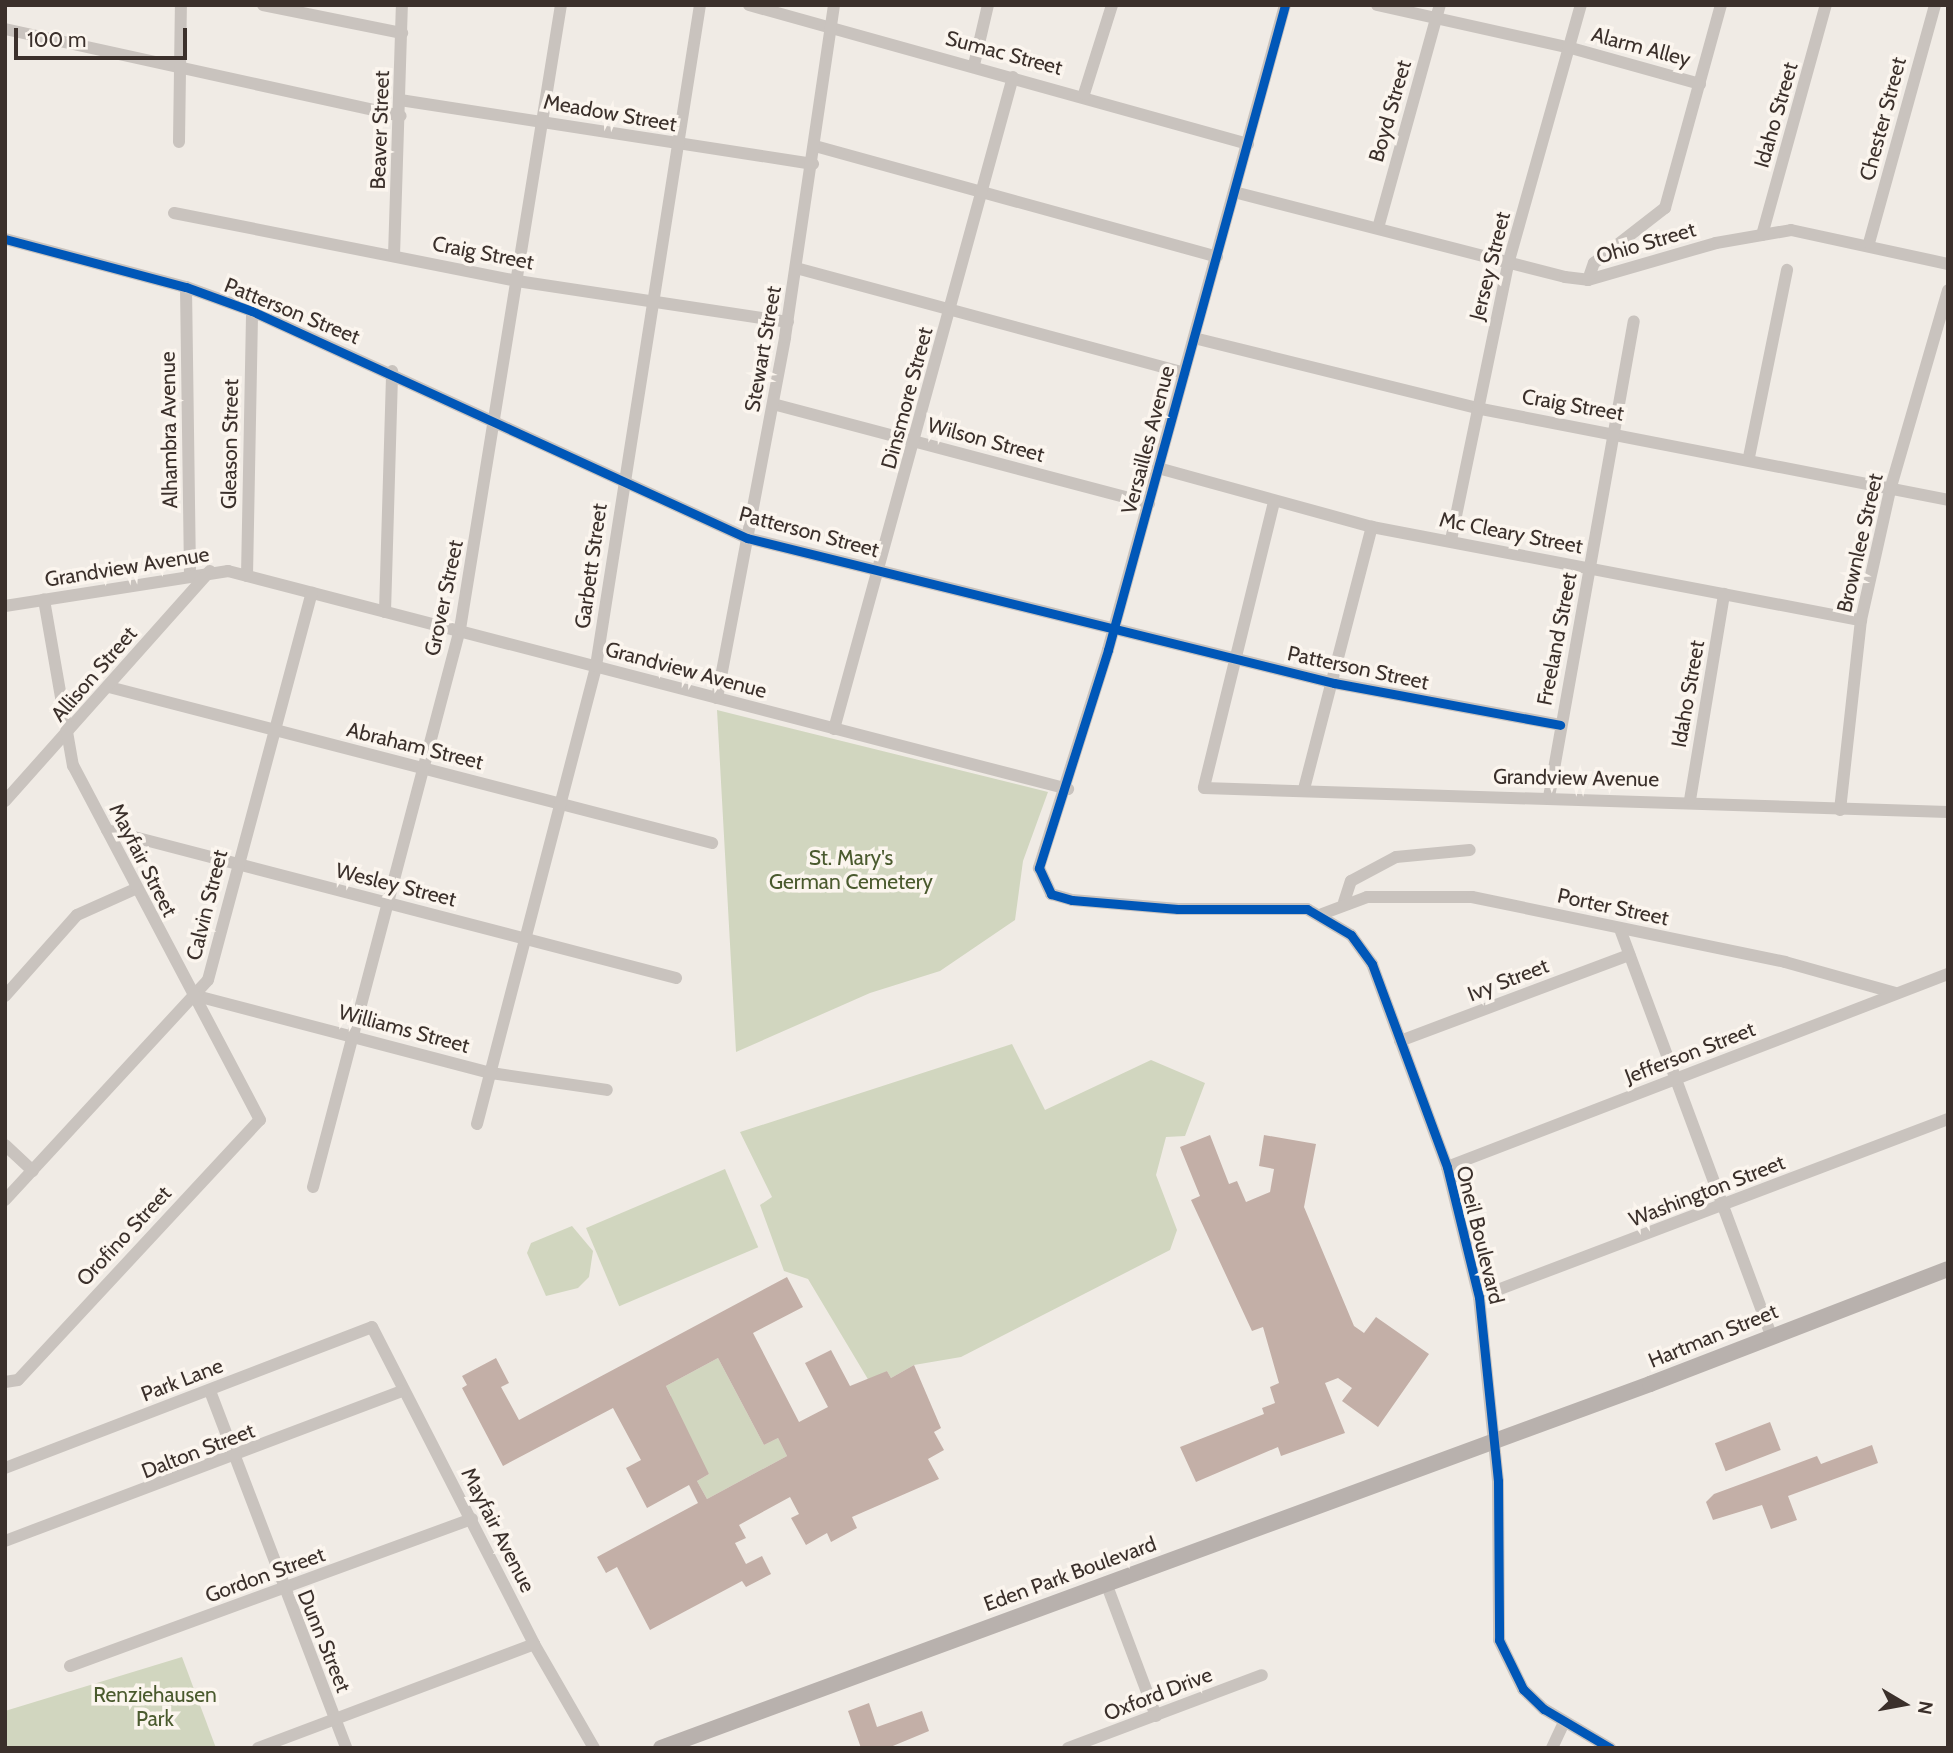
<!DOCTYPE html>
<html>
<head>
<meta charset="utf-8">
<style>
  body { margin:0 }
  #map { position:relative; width:1953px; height:1753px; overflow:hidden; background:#f0ebe5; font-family:Cabin,sans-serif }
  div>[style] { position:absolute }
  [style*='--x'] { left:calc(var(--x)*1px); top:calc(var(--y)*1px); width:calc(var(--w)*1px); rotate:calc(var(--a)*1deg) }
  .green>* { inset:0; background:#d1d6bf; transform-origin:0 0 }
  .building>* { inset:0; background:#c3afa7; transform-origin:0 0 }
  .minor>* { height:12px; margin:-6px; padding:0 6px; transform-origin:6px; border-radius:6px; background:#c9c3be }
  .major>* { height:16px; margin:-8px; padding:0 8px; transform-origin:8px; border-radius:8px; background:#b8b1ad }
  .cycleway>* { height:9px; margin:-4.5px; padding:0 4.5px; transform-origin:4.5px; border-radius:4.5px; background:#0057b8 }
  span { translate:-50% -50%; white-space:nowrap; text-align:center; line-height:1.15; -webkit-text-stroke:7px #fbf5ee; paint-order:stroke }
  .street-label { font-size:21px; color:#3b302b }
  .park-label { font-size:21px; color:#4a5a2e }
  .frame { position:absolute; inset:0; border:7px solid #3b302b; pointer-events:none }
  .north { position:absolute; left:1869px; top:1669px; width:70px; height:70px; -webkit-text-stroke:5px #fbf5ee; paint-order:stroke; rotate:100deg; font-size:19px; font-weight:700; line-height:28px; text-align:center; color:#3b302b }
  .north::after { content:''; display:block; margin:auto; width:24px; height:32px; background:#3b302b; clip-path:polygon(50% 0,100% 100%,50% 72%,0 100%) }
  .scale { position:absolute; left:14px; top:28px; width:173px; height:32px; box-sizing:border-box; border:4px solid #3b302b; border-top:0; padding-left:9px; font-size:21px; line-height:24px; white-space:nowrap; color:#3b302b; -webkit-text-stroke:5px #fbf5ee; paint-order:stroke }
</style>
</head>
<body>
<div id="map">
  <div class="green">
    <div style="clip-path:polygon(717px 710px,1048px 792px,1023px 861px,1015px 920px,940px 971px,870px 993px,736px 1052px)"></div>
    <div style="clip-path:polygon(1012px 1044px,1045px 1110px,1151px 1060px,1205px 1083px,1185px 1136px,1166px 1137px,1156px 1175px,1177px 1230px,1170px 1250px,961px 1357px,914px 1365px,891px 1378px,887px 1371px,869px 1381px,808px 1279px,784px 1271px,760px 1205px,772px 1197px,740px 1132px)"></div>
    <div style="left:725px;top:1169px;width:85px;height:151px;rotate:67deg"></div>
    <div style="clip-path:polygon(572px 1226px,593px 1251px,589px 1277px,578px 1288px,546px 1296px,527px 1253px,531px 1243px)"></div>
    <div style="clip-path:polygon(718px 1358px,764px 1445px,778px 1438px,787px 1456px,707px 1499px,697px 1481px,709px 1474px,656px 1404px,671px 1396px,666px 1386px)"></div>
    <div style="clip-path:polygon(182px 1657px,216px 1748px,5px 1748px,5px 1711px)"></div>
  </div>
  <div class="building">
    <div style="clip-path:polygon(1210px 1135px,1229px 1184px,1237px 1181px,1246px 1202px,1270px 1192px,1274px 1169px,1259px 1166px,1264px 1135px,1316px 1144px,1304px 1207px,1354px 1326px,1364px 1333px,1376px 1317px,1429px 1354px,1378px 1427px,1342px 1401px,1352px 1388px,1338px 1378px,1325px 1383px,1345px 1433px,1281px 1456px,1278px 1447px,1196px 1482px,1180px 1447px,1264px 1414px,1262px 1408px,1275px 1403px,1270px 1387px,1279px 1383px,1263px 1327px,1252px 1331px,1191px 1200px,1200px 1196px,1180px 1147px)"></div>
    <div style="clip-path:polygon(evenodd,787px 1277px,803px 1307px,753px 1333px,799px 1422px,828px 1407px,805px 1363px,831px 1350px,850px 1386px,887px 1371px,891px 1378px,914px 1365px,941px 1428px,934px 1432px,944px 1450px,928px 1459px,939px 1479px,852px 1517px,857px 1528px,831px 1542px,827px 1533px,806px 1545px,791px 1518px,799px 1514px,790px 1497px,739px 1525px,746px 1538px,735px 1543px,746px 1564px,762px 1556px,771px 1574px,746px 1587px,742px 1581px,650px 1630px,617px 1567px,606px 1573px,597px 1557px,698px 1503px,689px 1485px,647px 1508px,626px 1468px,641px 1460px,613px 1408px,503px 1466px,462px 1388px,467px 1385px,462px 1376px,496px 1358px,509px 1383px,501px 1387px,519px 1420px,787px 1277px,718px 1358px,764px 1445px,778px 1438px,787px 1456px,707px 1499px,697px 1481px,709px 1474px,666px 1386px,718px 1358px)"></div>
    <div style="left:1770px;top:1422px;width:30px;height:59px;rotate:69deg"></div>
    <div style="clip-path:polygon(1872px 1445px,1878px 1463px,1788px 1496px,1797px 1520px,1771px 1529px,1762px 1505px,1713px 1520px,1706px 1502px,1714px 1494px,1817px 1456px,1821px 1464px)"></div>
    <div style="clip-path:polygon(869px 1703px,877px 1727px,922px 1711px,929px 1731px,888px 1748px,861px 1748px,848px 1711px)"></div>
  </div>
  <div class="minor">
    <div style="--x:263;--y:5;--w:142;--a:11.4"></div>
    <div style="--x:749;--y:5;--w:518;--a:15.57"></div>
    <div style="--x:1285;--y:5;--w:669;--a:105.35"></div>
    <div style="--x:1108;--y:650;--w:229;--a:107.6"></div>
    <div style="--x:1039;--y:868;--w:29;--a:65"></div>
    <div style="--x:1051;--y:894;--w:22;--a:16"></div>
    <div style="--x:1072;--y:900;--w:106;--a:4.9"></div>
    <div style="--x:1178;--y:909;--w:129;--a:0"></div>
    <div style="--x:1307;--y:909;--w:51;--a:30.6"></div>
    <div style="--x:1351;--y:935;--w:36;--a:54"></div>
    <div style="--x:1372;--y:964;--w:216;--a:69.7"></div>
    <div style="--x:1447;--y:1167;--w:134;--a:76.2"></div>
    <div style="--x:1479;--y:1297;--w:185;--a:84.1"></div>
    <div style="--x:1498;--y:1481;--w:159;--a:89.6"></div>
    <div style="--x:1499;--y:1640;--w:55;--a:63.9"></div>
    <div style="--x:1523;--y:1689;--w:29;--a:44"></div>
    <div style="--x:1544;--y:1709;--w:77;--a:30.6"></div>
    <div style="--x:1377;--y:5;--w:199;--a:12.5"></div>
    <div style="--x:1571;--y:48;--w:134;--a:15.6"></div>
    <div style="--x:5;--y:29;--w:405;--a:12.4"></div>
    <div style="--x:974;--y:65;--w:62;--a:-76.9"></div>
    <div style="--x:1084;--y:94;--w:93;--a:-72.5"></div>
    <div style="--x:400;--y:100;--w:418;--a:8.8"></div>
    <div style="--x:179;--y:142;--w:137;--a:-89.2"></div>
    <div style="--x:815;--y:146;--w:417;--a:15.4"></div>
    <div style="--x:1234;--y:192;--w:342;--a:14.4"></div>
    <div style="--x:1565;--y:277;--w:23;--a:7"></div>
    <div style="--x:1588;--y:280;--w:133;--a:-16.1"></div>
    <div style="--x:1716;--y:243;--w:76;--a:-9.8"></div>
    <div style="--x:1791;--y:230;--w:161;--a:12.2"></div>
    <div style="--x:174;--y:213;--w:350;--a:11.2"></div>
    <div style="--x:517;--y:281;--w:274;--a:8.6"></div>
    <div style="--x:1378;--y:228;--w:231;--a:-74.5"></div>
    <div style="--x:1762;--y:235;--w:239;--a:-74.5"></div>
    <div style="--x:5;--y:239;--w:187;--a:14.9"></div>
    <div style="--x:186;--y:287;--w:70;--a:20"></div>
    <div style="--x:252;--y:311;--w:545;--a:24.64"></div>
    <div style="--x:747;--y:538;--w:605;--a:13.88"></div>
    <div style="--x:1334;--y:683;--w:230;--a:10.5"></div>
    <div style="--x:1869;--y:243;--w:247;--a:-74.5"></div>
    <div style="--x:394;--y:256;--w:251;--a:-88.2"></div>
    <div style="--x:796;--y:268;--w:402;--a:15.1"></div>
    <div style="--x:1588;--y:280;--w:18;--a:-71"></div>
    <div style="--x:1594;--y:263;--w:90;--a:-37.8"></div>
    <div style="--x:1665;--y:208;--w:211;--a:-74.6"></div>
    <div style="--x:186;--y:287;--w:286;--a:89.2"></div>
    <div style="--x:1194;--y:338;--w:291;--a:13.9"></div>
    <div style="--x:1476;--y:408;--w:481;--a:11"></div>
    <div style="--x:773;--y:404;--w:389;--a:14.8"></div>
    <div style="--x:1749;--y:457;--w:191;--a:-78.5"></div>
    <div style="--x:1158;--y:468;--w:222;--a:15.4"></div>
    <div style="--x:1372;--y:527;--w:498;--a:10.8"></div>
    <div style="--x:1274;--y:502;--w:294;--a:103.8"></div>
    <div style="--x:1204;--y:788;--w:744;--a:1.85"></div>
    <div style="--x:1451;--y:540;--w:282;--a:-78.3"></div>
    <div style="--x:1508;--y:264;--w:269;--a:-74.3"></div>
    <div style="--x:247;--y:576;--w:265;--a:-88.9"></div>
    <div style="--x:5;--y:606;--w:226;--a:-8.9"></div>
    <div style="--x:228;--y:571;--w:868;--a:14.55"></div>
    <div style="--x:385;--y:612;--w:241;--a:-88.3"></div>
    <div style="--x:109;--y:687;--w:623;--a:14.5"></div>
    <div style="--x:717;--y:698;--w:367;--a:-79.3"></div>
    <div style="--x:785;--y:337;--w:336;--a:-81.6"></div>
    <div style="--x:834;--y:729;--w:676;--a:-74.65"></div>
    <div style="--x:1304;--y:789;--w:271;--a:-75.5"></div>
    <div style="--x:1549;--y:797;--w:483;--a:-79.9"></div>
    <div style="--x:1690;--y:800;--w:209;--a:-80.6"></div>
    <div style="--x:5;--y:801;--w:308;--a:-48.3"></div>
    <div style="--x:1840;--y:810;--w:191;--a:-83.7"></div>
    <div style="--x:1861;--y:620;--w:133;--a:-77.4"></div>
    <div style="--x:1890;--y:490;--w:208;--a:-73.8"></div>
    <div style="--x:107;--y:830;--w:588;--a:14.58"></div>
    <div style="--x:1344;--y:902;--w:22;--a:-72"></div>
    <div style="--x:1351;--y:881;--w:51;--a:-28.1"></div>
    <div style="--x:1396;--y:857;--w:74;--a:-5.4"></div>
    <div style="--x:1322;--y:914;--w:48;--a:-20.7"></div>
    <div style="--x:1367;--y:897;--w:105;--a:0"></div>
    <div style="--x:1472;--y:897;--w:320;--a:11.7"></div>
    <div style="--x:1785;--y:962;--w:114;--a:15.7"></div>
    <div style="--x:1620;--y:929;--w:433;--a:69.6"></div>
    <div style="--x:193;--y:995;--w:308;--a:14.7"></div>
    <div style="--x:491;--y:1073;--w:117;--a:8.3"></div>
    <div style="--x:5;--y:996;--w:108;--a:-48.4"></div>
    <div style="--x:77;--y:915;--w:64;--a:-24.1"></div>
    <div style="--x:1400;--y:1041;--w:245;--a:-20.6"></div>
    <div style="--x:477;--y:1124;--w:473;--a:-75.4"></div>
    <div style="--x:596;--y:666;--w:669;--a:-81.06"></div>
    <div style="--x:5;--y:1145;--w:38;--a:43"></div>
    <div style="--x:1447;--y:1167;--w:537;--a:-21.07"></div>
    <div style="--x:313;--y:1187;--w:577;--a:-75.24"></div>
    <div style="--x:460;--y:629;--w:632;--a:-80.81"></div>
    <div style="--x:5;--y:1200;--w:299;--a:-47.3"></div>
    <div style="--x:208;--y:980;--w:401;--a:-75"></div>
    <div style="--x:1479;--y:1297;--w:502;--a:-20.78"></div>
    <div style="--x:5;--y:1382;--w:13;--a:-9"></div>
    <div style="--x:18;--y:1380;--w:355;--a:-47.1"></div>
    <div style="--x:260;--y:1120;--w:400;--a:-117.8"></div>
    <div style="--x:73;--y:766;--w:169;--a:-99.9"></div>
    <div style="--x:210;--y:1391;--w:382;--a:69.1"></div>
    <div style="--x:5;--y:1468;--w:393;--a:-21"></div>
    <div style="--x:372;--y:1327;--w:356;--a:62.9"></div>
    <div style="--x:534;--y:1644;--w:120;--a:60"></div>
    <div style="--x:5;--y:1541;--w:424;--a:-20.7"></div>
    <div style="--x:1106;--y:1583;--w:142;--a:69.4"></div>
    <div style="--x:70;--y:1666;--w:428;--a:-20.1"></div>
    <div style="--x:258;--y:1748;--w:295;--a:-20.6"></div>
    <div style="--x:1068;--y:1748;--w:207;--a:-20.6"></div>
    <div style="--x:1552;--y:1748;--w:29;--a:-65"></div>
  </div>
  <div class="major">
    <div style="--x:661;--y:1748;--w:1054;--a:-20.21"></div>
    <div style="--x:1650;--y:1384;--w:319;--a:-21.1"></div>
  </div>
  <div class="cycleway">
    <div style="--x:1285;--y:5;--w:669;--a:105.35"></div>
    <div style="--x:1108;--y:650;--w:229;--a:107.6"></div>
    <div style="--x:1039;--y:868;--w:29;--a:65"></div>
    <div style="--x:1051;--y:894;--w:22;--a:16"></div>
    <div style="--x:1072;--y:900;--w:106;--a:4.9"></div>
    <div style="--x:1178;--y:909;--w:129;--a:0"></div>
    <div style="--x:1307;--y:909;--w:51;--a:30.6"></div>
    <div style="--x:1351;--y:935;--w:36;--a:54"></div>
    <div style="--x:1372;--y:964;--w:216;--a:69.7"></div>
    <div style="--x:1447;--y:1167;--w:134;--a:76.2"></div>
    <div style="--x:1479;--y:1297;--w:185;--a:84.1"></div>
    <div style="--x:1498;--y:1481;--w:159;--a:89.6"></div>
    <div style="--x:1499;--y:1640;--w:55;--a:63.9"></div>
    <div style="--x:1523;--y:1689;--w:29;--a:44"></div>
    <div style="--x:1544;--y:1709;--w:77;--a:30.6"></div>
    <div style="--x:5;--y:239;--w:187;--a:14.9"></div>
    <div style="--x:186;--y:287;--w:70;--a:20"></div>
    <div style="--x:252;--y:311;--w:545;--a:24.64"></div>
    <div style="--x:747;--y:538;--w:605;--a:13.88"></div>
    <div style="--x:1334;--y:683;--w:230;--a:10.5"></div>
  </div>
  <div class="street-label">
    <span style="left:1641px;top:47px;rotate:15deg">Alarm Alley</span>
    <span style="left:1004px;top:53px;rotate:15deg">Sumac Street</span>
    <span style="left:1390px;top:111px;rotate:-74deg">Boyd Street</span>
    <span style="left:610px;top:113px;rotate:10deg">Meadow Street</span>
    <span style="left:1776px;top:115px;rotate:-74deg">Idaho Street</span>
    <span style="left:1883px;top:119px;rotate:-75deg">Chester Street</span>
    <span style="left:380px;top:130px;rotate:-88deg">Beaver Street</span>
    <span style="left:1646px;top:243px;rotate:-16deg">Ohio Street</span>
    <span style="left:483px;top:253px;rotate:11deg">Craig Street</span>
    <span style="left:1490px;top:266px;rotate:-76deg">Jersey Street</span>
    <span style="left:292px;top:311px;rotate:22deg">Patterson Street</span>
    <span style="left:763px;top:349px;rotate:-80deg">Stewart Street</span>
    <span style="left:907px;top:398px;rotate:-75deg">Dinsmore Street</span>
    <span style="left:1573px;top:405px;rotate:10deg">Craig Street</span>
    <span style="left:169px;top:430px;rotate:-91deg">Alhambra Avenue</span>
    <span style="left:986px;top:440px;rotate:15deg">Wilson Street</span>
    <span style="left:1148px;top:440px;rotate:-75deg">Versailles Avenue</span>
    <span style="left:230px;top:444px;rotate:-89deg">Gleason Street</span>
    <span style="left:809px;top:532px;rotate:15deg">Patterson Street</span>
    <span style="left:1511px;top:533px;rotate:11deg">Mc Cleary Street</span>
    <span style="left:1860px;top:543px;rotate:-77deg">Brownlee Street</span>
    <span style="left:591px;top:566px;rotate:-82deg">Garbett Street</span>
    <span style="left:127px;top:567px;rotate:-9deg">Grandview Avenue</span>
    <span style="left:444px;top:598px;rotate:-78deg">Grover Street</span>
    <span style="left:1557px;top:639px;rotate:-79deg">Freeland Street</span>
    <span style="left:1358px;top:668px;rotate:12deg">Patterson Street</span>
    <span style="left:686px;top:670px;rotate:15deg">Grandview Avenue</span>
    <span style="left:94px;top:674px;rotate:-49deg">Allison Street</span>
    <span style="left:1688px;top:694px;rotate:-80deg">Idaho Street</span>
    <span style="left:415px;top:746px;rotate:14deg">Abraham Street</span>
    <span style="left:1576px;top:778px;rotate:1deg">Grandview Avenue</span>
    <span style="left:143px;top:860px;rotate:63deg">Mayfair Street</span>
    <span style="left:396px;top:885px;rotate:14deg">Wesley Street</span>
    <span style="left:207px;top:905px;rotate:-76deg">Calvin Street</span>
    <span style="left:1613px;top:907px;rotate:12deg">Porter Street</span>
    <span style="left:1508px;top:980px;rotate:-21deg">Ivy Street</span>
    <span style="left:404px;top:1029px;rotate:15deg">Williams Street</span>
    <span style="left:1690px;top:1053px;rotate:-21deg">Jefferson Street</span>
    <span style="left:1707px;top:1191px;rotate:-21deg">Washington Street</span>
    <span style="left:1480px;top:1235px;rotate:76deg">Oneil Boulevard</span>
    <span style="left:124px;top:1236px;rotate:-47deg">Orofino Street</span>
    <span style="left:1713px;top:1336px;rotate:-22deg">Hartman Street</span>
    <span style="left:182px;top:1380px;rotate:-21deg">Park Lane</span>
    <span style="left:198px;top:1451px;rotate:-21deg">Dalton Street</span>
    <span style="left:498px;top:1530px;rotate:63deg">Mayfair Avenue</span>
    <span style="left:1070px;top:1574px;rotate:-20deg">Eden Park Boulevard</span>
    <span style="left:265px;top:1575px;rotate:-20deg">Gordon Street</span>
    <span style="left:324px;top:1641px;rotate:68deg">Dunn Street</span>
    <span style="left:1158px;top:1694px;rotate:-21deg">Oxford Drive</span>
  </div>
  <div class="park-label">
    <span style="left:851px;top:870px">St. Mary's<br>German Cemetery</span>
    <span style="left:155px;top:1707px">Renziehausen<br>Park</span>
  </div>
  <div class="frame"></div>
  <div class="north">N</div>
  <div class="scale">100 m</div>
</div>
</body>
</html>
